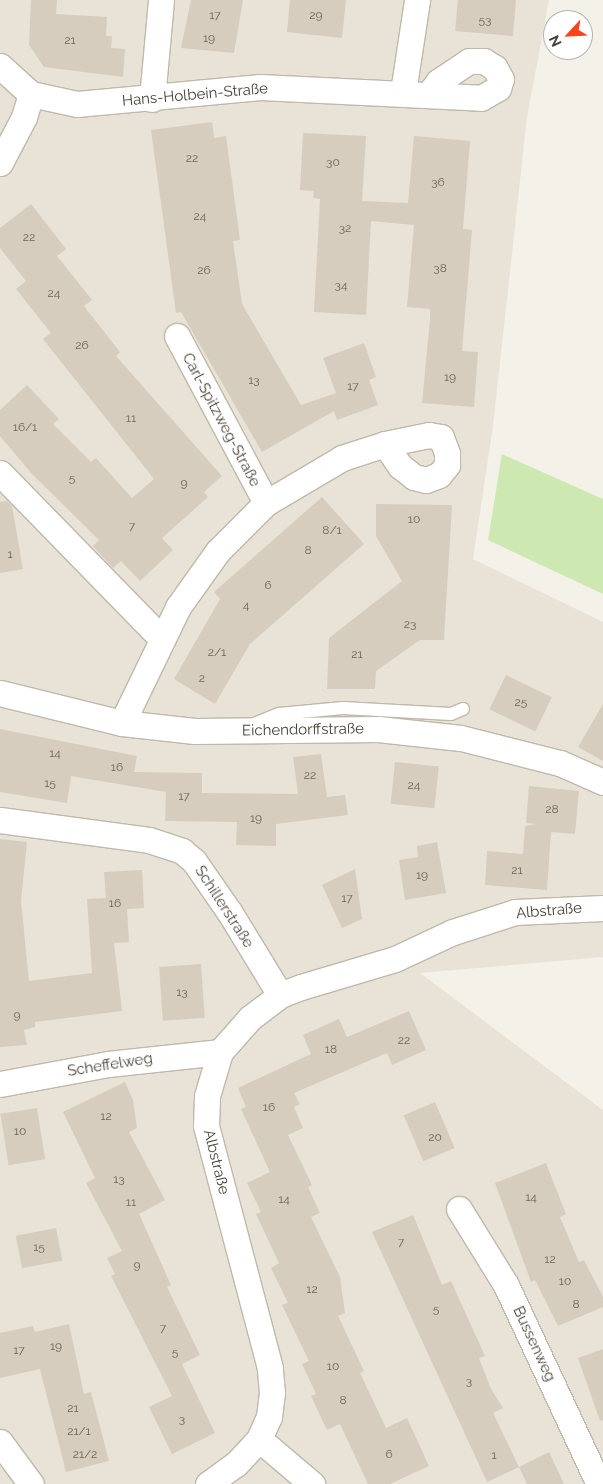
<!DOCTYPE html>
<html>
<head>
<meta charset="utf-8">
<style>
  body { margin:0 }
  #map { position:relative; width:603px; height:1484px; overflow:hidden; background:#f4f1e8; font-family:Raleway,sans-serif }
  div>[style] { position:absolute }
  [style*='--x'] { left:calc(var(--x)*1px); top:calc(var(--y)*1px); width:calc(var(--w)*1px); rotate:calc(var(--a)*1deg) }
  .residential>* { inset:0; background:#e8e3d6 }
  .green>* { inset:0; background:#cee8b2 }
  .building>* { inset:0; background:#d6cdbe; transform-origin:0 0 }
  .roads { filter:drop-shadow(1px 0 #bfb9ab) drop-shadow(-1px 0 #bfb9ab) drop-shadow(0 1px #bfb9ab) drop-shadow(0 -1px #bfb9ab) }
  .service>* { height:12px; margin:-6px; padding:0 6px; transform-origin:6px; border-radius:6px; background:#fff }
  .minor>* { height:25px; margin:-12.5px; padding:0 12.5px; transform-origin:12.5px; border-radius:12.5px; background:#fff }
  span { translate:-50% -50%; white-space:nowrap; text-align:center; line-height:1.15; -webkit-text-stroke:4.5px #fff; paint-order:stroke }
  .number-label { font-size:12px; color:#6b6559 }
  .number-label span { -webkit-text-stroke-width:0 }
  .street-label { font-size:15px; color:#474237 }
  .north { position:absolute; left:543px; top:10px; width:50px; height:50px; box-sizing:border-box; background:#fff; border:1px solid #b5b3af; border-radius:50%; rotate:245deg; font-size:14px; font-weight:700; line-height:20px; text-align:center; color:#474237 }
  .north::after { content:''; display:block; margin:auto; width:18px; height:22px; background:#f8441c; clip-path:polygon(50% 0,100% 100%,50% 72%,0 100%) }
</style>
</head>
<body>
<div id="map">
  <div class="residential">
    <div style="clip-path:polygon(0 0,549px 0,527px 117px,493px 426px,473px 559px,603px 622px,603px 957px,420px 973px,603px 1110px,603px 1484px,0 1484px)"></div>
  </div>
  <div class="green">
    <div style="clip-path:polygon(502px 454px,603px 499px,603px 594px,488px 540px)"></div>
  </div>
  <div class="building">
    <div style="clip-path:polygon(31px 0,57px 0,56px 14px,107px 17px,106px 36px,112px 36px,111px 48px,125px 49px,123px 77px,44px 67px,29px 45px)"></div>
    <div style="clip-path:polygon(191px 0,243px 0,234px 53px,181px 48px)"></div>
    <div style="clip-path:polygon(290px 0,346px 0,342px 38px,287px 32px)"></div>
    <div style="clip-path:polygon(458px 0,516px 0,513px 36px,455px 31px)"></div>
    <div style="clip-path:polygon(212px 122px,214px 138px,226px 136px,240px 240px,233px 241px,242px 304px,301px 405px,336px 393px,323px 358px,364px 343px,376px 377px,369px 380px,378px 405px,337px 420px,334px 411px,262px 452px,181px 312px,176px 313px,151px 130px)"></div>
    <div style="clip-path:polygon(303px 133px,366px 136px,362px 201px,408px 203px,414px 136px,470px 141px,463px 229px,472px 230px,462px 351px,478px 352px,474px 407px,422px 403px,430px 319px,430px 309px,407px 307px,414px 225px,371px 221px,366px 315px,314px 312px,320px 199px,313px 198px,314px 191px,300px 190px)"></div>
    <div style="clip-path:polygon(31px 204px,66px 249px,57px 256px,92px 300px,84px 306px,120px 352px,116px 356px,222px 476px,204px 492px,208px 497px,162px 538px,173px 550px,140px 581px,121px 561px,113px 568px,93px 546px,99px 540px,32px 474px,0 436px,0 410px,27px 385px,59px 419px,53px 424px,91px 462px,96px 458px,132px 498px,154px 479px,43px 339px,51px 333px,16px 289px,26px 281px,0 248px,0 228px)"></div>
    <div style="clip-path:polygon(322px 497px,364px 544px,250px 644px,215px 704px,174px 679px,220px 599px,214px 592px)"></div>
    <div style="clip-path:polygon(7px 501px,12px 506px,23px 569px,0 573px,0 502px)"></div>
    <div style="clip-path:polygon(376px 504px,452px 505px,444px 640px,420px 640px,376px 671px,375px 689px,327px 689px,329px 638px,402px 581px,376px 536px)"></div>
    <div style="left:506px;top:675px;width:51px;height:38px;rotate:26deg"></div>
    <div style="clip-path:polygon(603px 704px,603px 761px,578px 747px)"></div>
    <div style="clip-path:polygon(0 729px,137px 756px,134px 772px,202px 773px,202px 793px,298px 794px,293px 757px,321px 754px,327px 797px,345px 795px,348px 815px,276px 824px,276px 846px,236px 845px,237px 822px,165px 821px,166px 792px,71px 776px,67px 803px,0 792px)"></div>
    <div style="left:395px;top:762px;width:44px;height:42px;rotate:6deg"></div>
    <div style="clip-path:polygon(529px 786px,579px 791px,575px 834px,551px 832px,547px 890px,485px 885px,487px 851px,523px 854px,525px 826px,536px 824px,526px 823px)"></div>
    <div style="clip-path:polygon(0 839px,27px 842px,21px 901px,29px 981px,92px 973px,87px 899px,106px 898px,104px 872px,142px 870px,144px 908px,127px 909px,129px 942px,114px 943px,122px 1011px,35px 1022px,35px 1027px,24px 1030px,27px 1045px,0 1047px)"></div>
    <div style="clip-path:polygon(437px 842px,446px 893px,405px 900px,399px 860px,418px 857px,417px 846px)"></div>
    <div style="clip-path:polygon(355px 869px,362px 919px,342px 928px,322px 885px)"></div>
    <div style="left:201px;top:964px;width:54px;height:42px;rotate:86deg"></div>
    <div style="clip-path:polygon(409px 1011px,426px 1050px,392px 1065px,387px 1053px,294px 1093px,300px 1104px,294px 1107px,303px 1128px,288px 1135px,312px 1185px,308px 1187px,320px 1213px,311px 1217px,340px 1277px,345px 1313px,338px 1316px,364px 1371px,360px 1373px,386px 1428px,407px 1418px,429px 1466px,390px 1484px,368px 1484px,340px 1424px,327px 1430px,311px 1396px,316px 1394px,302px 1364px,309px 1361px,282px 1305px,288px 1303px,271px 1268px,279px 1263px,256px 1214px,261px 1212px,247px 1183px,270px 1172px,241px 1109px,246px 1107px,238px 1088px,311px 1054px,303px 1035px,339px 1019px,347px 1037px)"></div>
    <div style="clip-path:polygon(125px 1082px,133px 1100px,137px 1128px,129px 1132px,165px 1200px,139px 1214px,171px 1285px,167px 1287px,200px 1355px,182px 1364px,215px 1433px,172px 1454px,149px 1407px,172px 1396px,111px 1276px,115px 1274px,107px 1258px,122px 1251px,86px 1183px,95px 1178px,63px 1112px)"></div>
    <div style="left:435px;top:1102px;width:50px;height:34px;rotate:67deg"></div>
    <div style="left:37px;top:1108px;width:52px;height:37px;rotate:81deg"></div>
    <div style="clip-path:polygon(546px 1163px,566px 1214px,560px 1217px,579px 1262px,584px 1260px,603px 1297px,603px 1307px,558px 1326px,535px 1280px,531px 1282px,495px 1183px)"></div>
    <div style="clip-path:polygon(413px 1215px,442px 1285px,451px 1281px,485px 1356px,479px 1358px,491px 1389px,503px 1408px,493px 1413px,519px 1467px,487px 1482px,372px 1232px)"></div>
    <div style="left:56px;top:1228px;width:33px;height:41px;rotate:79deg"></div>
    <div style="clip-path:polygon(69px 1324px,84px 1394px,91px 1392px,109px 1461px,66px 1472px,40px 1369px,0 1378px,0 1333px,33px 1326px,35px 1332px)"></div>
    <div style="clip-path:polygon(603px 1349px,603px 1420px,600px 1421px,578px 1358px)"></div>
    <div style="clip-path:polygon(549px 1452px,564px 1484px,527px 1484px,519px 1467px)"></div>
  </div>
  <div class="roads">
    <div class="service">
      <div style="--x:254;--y:724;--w:27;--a:-22"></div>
      <div style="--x:279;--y:714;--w:64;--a:-5.4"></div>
      <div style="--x:343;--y:708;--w:108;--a:3.2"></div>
      <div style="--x:451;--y:714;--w:13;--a:-23"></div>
    </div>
    <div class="minor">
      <div style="--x:0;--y:66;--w:42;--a:42.1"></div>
      <div style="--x:31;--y:94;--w:47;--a:12.3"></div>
      <div style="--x:77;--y:104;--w:184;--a:-5.3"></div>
      <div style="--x:260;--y:87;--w:221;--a:2.8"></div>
      <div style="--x:481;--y:98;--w:20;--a:-30"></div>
      <div style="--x:498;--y:88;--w:9;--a:-72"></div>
      <div style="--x:501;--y:79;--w:13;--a:-119"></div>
      <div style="--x:495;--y:68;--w:13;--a:-148"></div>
      <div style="--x:484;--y:61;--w:15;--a:180"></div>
      <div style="--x:469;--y:61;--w:37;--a:146"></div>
      <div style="--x:438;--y:82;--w:15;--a:127"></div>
      <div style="--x:403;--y:92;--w:93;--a:-81.3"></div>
      <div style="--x:152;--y:99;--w:99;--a:-84.8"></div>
      <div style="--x:0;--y:163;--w:52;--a:-62.4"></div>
      <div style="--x:24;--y:117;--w:24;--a:-73"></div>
      <div style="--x:177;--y:336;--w:189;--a:61.9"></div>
      <div style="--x:0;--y:473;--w:232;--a:45.7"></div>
      <div style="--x:0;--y:693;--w:126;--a:13.8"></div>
      <div style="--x:122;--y:723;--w:73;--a:6.3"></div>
      <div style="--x:195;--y:731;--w:183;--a:-0.6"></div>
      <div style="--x:378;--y:729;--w:83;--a:6.2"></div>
      <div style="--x:461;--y:738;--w:102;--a:14.2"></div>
      <div style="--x:560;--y:763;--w:47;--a:23.8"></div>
      <div style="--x:122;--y:723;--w:129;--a:-64.2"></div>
      <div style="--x:178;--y:607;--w:69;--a:-54.5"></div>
      <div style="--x:218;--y:551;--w:68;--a:-45"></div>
      <div style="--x:266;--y:503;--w:88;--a:-30.6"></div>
      <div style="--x:342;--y:458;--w:45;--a:-18"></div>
      <div style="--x:385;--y:444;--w:27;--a:56"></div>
      <div style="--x:400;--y:466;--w:18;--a:38"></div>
      <div style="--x:414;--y:477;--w:12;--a:14"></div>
      <div style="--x:426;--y:480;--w:14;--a:-21"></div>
      <div style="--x:439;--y:475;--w:13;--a:-51"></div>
      <div style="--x:447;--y:465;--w:12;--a:-90"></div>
      <div style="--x:447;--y:453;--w:17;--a:-111"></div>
      <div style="--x:441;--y:437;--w:12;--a:-171"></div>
      <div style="--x:429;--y:435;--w:45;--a:168.4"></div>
      <div style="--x:0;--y:820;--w:150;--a:7.6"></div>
      <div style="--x:149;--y:840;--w:35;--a:18"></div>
      <div style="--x:182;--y:851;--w:16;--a:40"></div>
      <div style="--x:194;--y:861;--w:63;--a:55.3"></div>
      <div style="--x:230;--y:913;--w:96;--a:58.6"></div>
      <div style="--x:0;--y:1084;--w:110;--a:-10.5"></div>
      <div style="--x:108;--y:1064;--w:113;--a:-6.1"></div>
      <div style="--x:459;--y:1209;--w:89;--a:58.3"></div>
      <div style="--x:506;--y:1285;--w:220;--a:65"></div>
      <div style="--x:259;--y:1439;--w:70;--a:40.3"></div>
      <div style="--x:0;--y:1442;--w:52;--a:53.6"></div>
      <div style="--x:208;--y:1484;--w:34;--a:-36"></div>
      <div style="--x:236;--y:1464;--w:34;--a:-47"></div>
      <div style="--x:259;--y:1439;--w:24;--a:-66"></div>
      <div style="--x:269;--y:1417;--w:24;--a:-83"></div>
      <div style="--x:272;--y:1393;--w:25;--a:-95"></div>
      <div style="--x:270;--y:1368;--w:250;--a:-104.8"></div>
      <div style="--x:206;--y:1126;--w:30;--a:-88"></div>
      <div style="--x:207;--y:1096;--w:46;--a:-73.5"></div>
      <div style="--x:220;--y:1052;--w:45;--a:-48.6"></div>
      <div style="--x:250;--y:1018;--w:38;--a:-37"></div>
      <div style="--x:280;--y:995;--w:22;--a:-21"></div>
      <div style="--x:301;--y:987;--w:98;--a:-16.6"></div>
      <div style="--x:395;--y:959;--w:64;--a:-25"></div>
      <div style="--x:453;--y:932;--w:65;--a:-17.9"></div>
      <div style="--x:515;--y:912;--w:88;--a:-2.6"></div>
    </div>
  </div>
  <div class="number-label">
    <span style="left:215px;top:16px">17</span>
    <span style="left:316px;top:16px">29</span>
    <span style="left:485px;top:21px">53</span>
    <span style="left:209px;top:39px">19</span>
    <span style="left:70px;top:41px">21</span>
    <span style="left:192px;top:159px">22</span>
    <span style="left:333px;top:163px">30</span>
    <span style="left:438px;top:183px">36</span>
    <span style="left:200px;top:217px">24</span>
    <span style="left:345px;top:229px">32</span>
    <span style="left:29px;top:238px">22</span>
    <span style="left:440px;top:269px">38</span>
    <span style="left:204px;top:271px">26</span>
    <span style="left:341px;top:286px">34</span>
    <span style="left:54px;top:294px">24</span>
    <span style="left:82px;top:346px">26</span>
    <span style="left:450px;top:378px">19</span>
    <span style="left:254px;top:381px">13</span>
    <span style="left:353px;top:387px">17</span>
    <span style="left:131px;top:419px">11</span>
    <span style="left:25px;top:428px">16/1</span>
    <span style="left:72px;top:479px">5</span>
    <span style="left:184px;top:484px">9</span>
    <span style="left:414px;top:520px">10</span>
    <span style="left:132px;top:527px">7</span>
    <span style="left:332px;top:531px">8/1</span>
    <span style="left:308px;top:551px">8</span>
    <span style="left:10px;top:555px">1</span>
    <span style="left:268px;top:586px">6</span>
    <span style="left:246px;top:606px">4</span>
    <span style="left:410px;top:625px">23</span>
    <span style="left:217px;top:653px">2/1</span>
    <span style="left:357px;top:655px">21</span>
    <span style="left:202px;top:679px">2</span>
    <span style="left:521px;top:703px">25</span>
    <span style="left:55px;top:754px">14</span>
    <span style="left:117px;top:768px">16</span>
    <span style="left:310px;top:776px">22</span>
    <span style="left:50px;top:784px">15</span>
    <span style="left:414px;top:786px">24</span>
    <span style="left:184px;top:797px">17</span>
    <span style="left:552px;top:810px">28</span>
    <span style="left:256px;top:819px">19</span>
    <span style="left:517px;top:871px">21</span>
    <span style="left:422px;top:876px">19</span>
    <span style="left:347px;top:899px">17</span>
    <span style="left:115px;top:904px">16</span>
    <span style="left:182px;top:993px">13</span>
    <span style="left:17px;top:1016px">9</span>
    <span style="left:404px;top:1041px">22</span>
    <span style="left:331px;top:1050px">18</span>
    <span style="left:269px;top:1108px">16</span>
    <span style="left:106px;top:1117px">12</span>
    <span style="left:20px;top:1132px">10</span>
    <span style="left:435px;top:1138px">20</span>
    <span style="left:119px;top:1180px">13</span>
    <span style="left:531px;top:1198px">14</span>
    <span style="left:284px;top:1200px">14</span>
    <span style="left:131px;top:1203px">11</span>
    <span style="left:401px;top:1243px">7</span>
    <span style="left:39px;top:1248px">15</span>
    <span style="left:550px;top:1260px">12</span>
    <span style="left:137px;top:1266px">9</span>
    <span style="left:565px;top:1282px">10</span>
    <span style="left:312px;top:1290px">12</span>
    <span style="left:576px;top:1305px">8</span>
    <span style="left:436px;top:1310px">5</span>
    <span style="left:163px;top:1329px">7</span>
    <span style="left:56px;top:1347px">19</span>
    <span style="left:19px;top:1351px">17</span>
    <span style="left:175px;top:1353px">5</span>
    <span style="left:333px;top:1367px">10</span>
    <span style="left:469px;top:1382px">3</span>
    <span style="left:343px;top:1401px">8</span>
    <span style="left:73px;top:1409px">21</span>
    <span style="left:182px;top:1420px">3</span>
    <span style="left:79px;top:1432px">21/1</span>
    <span style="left:85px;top:1455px">21/2</span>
    <span style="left:389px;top:1455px">6</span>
    <span style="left:494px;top:1456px">1</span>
  </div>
  <div class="street-label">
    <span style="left:195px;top:95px;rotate:-5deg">Hans-Holbein-Straße</span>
    <span style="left:221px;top:420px;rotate:62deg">Carl-Spitzweg-Straße</span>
    <span style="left:303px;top:730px;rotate:-1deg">Eichendorffstraße</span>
    <span style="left:224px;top:907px;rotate:57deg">Schillerstraße</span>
    <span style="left:549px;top:911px;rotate:-5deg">Albstraße</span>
    <span style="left:110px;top:1065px;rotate:-9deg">Scheffelweg</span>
    <span style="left:216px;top:1162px;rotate:76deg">Albstraße</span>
    <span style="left:534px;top:1344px;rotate:65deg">Bussenweg</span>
  </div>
  <div class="north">N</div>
</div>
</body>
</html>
